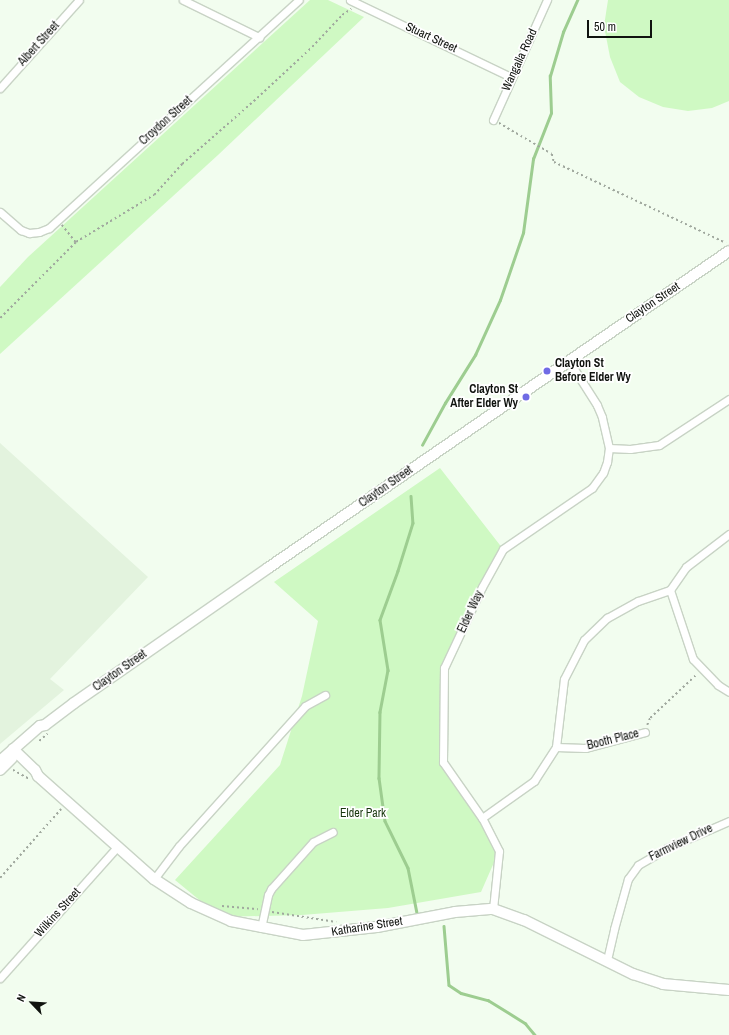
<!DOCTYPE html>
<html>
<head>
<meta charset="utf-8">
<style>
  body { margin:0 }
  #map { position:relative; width:729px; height:1035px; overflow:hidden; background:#f2fdef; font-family:"Archivo Narrow",sans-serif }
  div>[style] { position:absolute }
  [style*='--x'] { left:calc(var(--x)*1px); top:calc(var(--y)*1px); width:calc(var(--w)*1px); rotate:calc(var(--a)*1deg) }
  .built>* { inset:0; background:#e3f3de }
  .green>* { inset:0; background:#cff9c3 }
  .stream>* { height:2.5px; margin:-1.25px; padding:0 1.25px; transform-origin:1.25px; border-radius:1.25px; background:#9dcd90 }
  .path>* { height:1.5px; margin-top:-0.75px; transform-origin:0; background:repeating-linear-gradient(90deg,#a0a89e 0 2px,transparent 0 5px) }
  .roads { filter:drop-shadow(1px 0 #c8d3c5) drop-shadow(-1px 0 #c8d3c5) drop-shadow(0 1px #c8d3c5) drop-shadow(0 -1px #c8d3c5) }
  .minor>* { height:7px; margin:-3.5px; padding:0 3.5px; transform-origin:3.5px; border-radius:3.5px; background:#fff }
  .secondary>* { height:10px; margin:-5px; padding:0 5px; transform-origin:5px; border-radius:5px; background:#fff }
  .dots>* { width:11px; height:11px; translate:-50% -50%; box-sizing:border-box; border:2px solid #fff; border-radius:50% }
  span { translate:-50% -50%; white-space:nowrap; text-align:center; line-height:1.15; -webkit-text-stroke:3.5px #fff; paint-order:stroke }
  .street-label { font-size:12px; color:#10130f }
  .poi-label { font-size:12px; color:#10130f; font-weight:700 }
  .left { translate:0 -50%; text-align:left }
  .right { translate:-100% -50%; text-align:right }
  .park-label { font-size:12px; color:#19380e }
  .north { position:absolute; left:12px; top:983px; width:40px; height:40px; -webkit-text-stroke:3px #fff; paint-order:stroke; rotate:295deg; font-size:11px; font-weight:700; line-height:16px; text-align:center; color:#10130f }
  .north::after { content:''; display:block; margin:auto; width:14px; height:18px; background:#10130f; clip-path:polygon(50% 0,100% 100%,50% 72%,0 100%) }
  .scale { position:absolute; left:587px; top:20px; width:65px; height:18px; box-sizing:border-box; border:2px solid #10130f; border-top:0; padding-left:5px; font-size:12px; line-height:14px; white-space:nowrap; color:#10130f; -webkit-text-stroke:3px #fff; paint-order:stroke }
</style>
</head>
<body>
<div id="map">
  <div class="built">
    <div style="clip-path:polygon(0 443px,148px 577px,50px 679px,64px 690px,0 744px)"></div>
  </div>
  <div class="green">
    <div style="clip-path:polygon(310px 0,328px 0,364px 17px,218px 155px,0 354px,0 287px,28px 257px)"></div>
    <div style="clip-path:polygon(608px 0,729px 0,729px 101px,712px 108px,688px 111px,663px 107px,639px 97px,620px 82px,610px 57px,604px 26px)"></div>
    <div style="clip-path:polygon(440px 468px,503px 549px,444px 668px,443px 762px,499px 851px,481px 892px,388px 908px,302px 915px,220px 917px,175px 880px,280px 765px,302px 696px,318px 621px,274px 582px)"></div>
  </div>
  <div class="stream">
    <div style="--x:422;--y:445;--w:48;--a:-61.3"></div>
    <div style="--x:445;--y:403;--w:57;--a:-58"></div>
    <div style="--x:475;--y:355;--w:60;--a:-65.6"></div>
    <div style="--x:500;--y:300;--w:71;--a:-71.1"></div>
    <div style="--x:523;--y:233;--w:75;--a:-82.3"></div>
    <div style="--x:533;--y:159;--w:49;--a:-68.6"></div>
    <div style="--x:551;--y:113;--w:37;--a:-92"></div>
    <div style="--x:550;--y:76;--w:46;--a:-73.5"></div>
    <div style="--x:563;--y:32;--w:35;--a:-66"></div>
    <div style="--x:411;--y:496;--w:27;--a:86"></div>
    <div style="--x:413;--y:523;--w:50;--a:107.4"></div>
    <div style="--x:398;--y:571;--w:52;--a:110.2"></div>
    <div style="--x:380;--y:620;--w:51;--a:80.9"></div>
    <div style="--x:388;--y:670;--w:43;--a:100.8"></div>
    <div style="--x:380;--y:712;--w:66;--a:90.9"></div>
    <div style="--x:379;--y:778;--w:43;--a:82.1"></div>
    <div style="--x:385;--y:821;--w:52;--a:63.9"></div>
    <div style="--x:408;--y:868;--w:46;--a:78.7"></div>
    <div style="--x:444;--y:926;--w:59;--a:85.2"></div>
    <div style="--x:449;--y:985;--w:14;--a:34"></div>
    <div style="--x:461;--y:993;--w:28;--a:15"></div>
    <div style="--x:488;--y:1000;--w:44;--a:31.9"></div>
    <div style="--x:525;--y:1023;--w:16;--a:50"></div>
  </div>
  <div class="path">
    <div style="--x:499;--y:123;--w:61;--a:30.3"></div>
    <div style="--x:552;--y:154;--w:8;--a:76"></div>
    <div style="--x:554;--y:162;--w:190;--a:25.2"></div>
    <div style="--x:62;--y:225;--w:22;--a:51"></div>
    <div style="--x:0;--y:318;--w:107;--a:-45"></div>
    <div style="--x:76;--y:242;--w:91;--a:-31.1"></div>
    <div style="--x:154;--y:195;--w:42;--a:-47.9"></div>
    <div style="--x:182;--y:164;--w:100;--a:-41.3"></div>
    <div style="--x:257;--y:98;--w:75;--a:-42.8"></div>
    <div style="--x:312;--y:47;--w:44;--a:-46.8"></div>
    <div style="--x:342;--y:15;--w:11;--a:-34"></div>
    <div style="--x:647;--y:725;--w:8;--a:-67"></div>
    <div style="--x:650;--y:718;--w:64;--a:-43.1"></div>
    <div style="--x:39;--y:741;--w:11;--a:-41"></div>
    <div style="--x:13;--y:770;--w:18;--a:29"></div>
    <div style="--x:0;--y:878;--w:92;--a:-48.5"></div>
    <div style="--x:222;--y:906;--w:36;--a:5"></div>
    <div style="--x:272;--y:912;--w:65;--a:8.9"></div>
  </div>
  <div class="roads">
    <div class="minor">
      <div style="--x:183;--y:0;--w:85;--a:26"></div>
      <div style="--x:350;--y:0;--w:178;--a:25.6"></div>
      <div style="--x:0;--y:88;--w:118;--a:-48.1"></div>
      <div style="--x:493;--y:120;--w:132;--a:-65.8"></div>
      <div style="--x:0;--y:212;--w:28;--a:41"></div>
      <div style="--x:21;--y:230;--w:9;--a:21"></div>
      <div style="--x:29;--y:233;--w:10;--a:-6"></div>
      <div style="--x:39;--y:232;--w:11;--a:-22"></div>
      <div style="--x:49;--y:228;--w:338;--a:-42.4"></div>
      <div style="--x:609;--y:448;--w:21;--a:3"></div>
      <div style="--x:630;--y:449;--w:29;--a:-8"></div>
      <div style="--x:659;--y:445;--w:84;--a:-33.3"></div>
      <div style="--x:729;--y:534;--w:54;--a:142.5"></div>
      <div style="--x:686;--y:567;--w:28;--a:125"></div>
      <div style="--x:670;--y:590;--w:73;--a:71.6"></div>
      <div style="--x:693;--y:659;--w:36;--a:46"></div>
      <div style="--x:718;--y:685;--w:13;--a:32"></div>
      <div style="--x:556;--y:747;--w:29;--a:2"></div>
      <div style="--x:585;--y:748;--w:62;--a:-14.9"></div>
      <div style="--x:482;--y:818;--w:64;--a:-35.4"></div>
      <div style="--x:534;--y:781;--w:40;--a:-57.1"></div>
      <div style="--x:556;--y:747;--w:68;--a:-83.3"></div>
      <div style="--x:564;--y:679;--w:44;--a:-62.9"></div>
      <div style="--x:584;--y:640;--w:32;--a:-44"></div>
      <div style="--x:607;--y:618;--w:35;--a:-29"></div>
      <div style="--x:638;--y:601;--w:34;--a:-19"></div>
      <div style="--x:154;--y:879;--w:41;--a:-52.9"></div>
      <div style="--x:179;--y:846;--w:188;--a:-48"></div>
      <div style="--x:305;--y:706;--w:23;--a:-29"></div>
      <div style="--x:493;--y:909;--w:58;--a:-84.1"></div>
      <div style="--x:499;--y:851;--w:37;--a:-117"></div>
      <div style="--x:482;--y:818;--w:68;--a:-124.9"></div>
      <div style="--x:443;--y:762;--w:94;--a:-89.4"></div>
      <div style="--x:444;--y:668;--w:89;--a:-64.9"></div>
      <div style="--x:482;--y:587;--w:43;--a:-61.1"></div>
      <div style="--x:503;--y:549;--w:108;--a:-34.4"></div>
      <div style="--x:592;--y:488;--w:19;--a:-54"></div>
      <div style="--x:603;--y:473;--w:12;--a:-70"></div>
      <div style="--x:607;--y:462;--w:14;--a:-82"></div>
      <div style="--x:609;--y:448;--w:32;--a:-103"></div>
      <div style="--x:602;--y:417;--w:13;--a:-113"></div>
      <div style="--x:597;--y:405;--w:52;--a:-122.5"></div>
      <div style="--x:261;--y:928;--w:34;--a:-78"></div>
      <div style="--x:268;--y:895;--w:7;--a:-63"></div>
      <div style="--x:271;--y:889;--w:63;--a:-48.2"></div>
      <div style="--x:313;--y:842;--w:22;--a:-27"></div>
      <div style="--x:607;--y:960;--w:32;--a:-77"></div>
      <div style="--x:614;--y:929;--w:52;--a:-74.4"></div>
      <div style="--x:628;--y:879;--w:17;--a:-54"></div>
      <div style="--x:638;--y:865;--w:34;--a:-30"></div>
      <div style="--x:667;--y:848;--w:68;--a:-23.5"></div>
      <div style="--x:0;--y:978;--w:176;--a:-48.2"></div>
    </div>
    <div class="secondary">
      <div style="--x:13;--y:749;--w:30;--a:44"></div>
      <div style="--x:35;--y:770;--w:7;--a:63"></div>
      <div style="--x:38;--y:776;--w:155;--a:41.6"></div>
      <div style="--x:154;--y:879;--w:44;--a:33"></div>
      <div style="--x:191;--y:903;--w:44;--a:24.2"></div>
      <div style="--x:231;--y:921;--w:73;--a:11"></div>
      <div style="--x:303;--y:935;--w:74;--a:-6.2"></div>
      <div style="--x:377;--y:927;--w:79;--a:-10.9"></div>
      <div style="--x:455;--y:912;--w:38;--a:-5"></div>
      <div style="--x:493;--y:909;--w:33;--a:20"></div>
      <div style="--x:524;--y:920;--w:122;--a:26.4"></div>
      <div style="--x:633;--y:974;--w:32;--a:18"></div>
      <div style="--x:663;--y:984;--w:66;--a:5.2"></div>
      <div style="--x:0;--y:761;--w:53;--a:-41.2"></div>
      <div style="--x:40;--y:726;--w:5;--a:-11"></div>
      <div style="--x:45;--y:725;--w:36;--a:-37"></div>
      <div style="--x:74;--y:703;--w:236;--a:-34.8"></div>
      <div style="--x:268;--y:568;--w:559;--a:-34.51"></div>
      <div style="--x:0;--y:770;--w:17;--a:-45"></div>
    </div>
  </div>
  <div class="dots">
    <div style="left:547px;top:371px;background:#706be5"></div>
    <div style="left:526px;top:397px;background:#706be5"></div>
  </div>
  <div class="street-label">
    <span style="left:431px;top:38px;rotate:25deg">Stuart Street</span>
    <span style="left:39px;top:44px;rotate:-48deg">Albert Street</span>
    <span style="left:520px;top:60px;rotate:-65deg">Wangalla Road</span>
    <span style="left:166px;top:121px;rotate:-42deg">Croydon Street</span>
    <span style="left:653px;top:303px;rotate:-34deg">Clayton Street</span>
    <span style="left:386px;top:487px;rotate:-35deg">Clayton Street</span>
    <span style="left:471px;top:612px;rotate:-65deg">Elder Way</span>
    <span style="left:120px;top:671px;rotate:-35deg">Clayton Street</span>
    <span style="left:613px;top:740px;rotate:-14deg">Booth Place</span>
    <span style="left:681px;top:843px;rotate:-26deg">Farmview Drive</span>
    <span style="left:58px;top:913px;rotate:-48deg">Wilkins Street</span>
    <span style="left:367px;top:927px;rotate:-9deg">Katharine Street</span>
  </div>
  <div class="poi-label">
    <span class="left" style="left:555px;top:371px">Clayton St<br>Before Elder Wy</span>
    <span class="right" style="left:518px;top:397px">Clayton St<br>After Elder Wy</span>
  </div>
  <div class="park-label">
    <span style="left:363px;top:814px">Elder Park</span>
  </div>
  <div class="north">N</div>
  <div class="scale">50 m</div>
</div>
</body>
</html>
